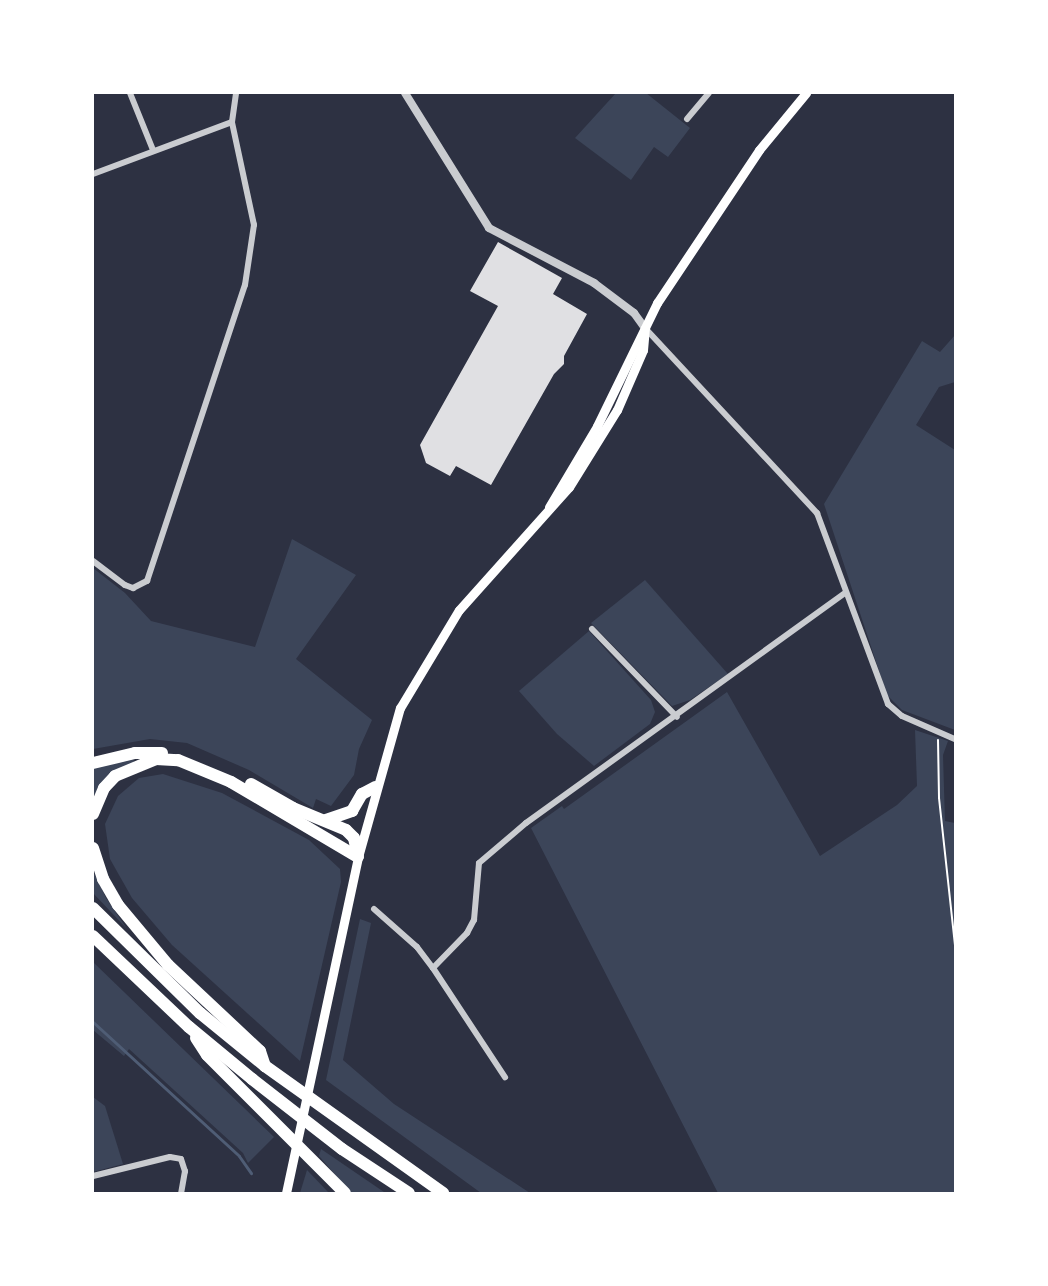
<!DOCTYPE html>
<html>
<head>
<meta charset="utf-8">
<style>
  body { margin:0 }
  #map { position:relative; width:1048px; height:1286px; overflow:hidden; background:#2d3142; font-family:Helvetica,sans-serif }
  div>[style] { position:absolute }
  [style*='--x'] { left:calc(var(--x)*1px); top:calc(var(--y)*1px); width:calc(var(--w)*1px); rotate:calc(var(--a)*1deg) }
  .green>* { inset:0; background:#3c4559 }
  .stream>* { height:3px; margin:-1.5px; padding:0 1.5px; transform-origin:1.5px; border-radius:1.5px; background:#4f5d75 }
  .building>* { inset:0; background:#e0e0e3 }
  .path>* { height:2px; margin:-1px; padding:0 1px; transform-origin:1px; border-radius:1px; background:#fff }
  .minor>* { height:6px; margin:-3px; padding:0 3px; transform-origin:3px; border-radius:3px; background:#caccd0 }
  .tertiary>* { height:8px; margin:-4px; padding:0 4px; transform-origin:4px; border-radius:4px; background:#caccd0 }
  .secondary>* { height:9px; margin:-4.5px; padding:0 4.5px; transform-origin:4.5px; border-radius:4.5px; background:#fff }
  .motorway>* { height:12px; margin:-6px; padding:0 6px; transform-origin:6px; border-radius:6px; background:#fff }
  span { translate:-50% -50%; white-space:nowrap; text-align:center; line-height:1.15; -webkit-text-stroke:6px #fff; paint-order:stroke }
  .frame { position:absolute; inset:0; border:94px solid #fff; pointer-events:none }
</style>
</head>
<body>
<div id="map">
  <div class="green">
    <div style="clip-path:polygon(616px 93px,646px 93px,690px 128px,668px 157px,654px 147px,631px 180px,575px 138px)"></div>
    <div style="clip-path:polygon(955px 335px,955px 382px,939px 387px,916px 425px,955px 450px,955px 730px,902px 710px,887px 695px,824px 504px,922px 341px,940px 352px)"></div>
    <div style="clip-path:polygon(292px 539px,356px 575px,296px 659px,372px 720px,359px 749px,354px 775px,331px 806px,316px 799px,313px 808px,249px 770px,187px 743px,150px 739px,93px 749px,93px 568px,125px 593px,151px 621px,255px 647px)"></div>
    <div style="clip-path:polygon(645px 580px,728px 674px,690px 700px,672px 706px,591px 623px)"></div>
    <div style="clip-path:polygon(589px 631px,651px 700px,655px 712px,650px 724px,594px 766px,557px 734px,519px 691px)"></div>
    <div style="clip-path:polygon(727px 692px,820px 856px,897px 805px,917px 786px,915px 730px,948px 741px,943px 755px,945px 821px,955px 823px,955px 1193px,718px 1193px,531px 828px,562px 806px,564px 809px)"></div>
    <div style="clip-path:polygon(133px 758px,134px 762px,99px 788px,93px 797px,93px 767px)"></div>
    <div style="clip-path:polygon(163px 774px,222px 793px,309px 840px,340px 869px,341px 882px,300px 1061px,172px 945px,132px 898px,110px 859px,105px 824px,118px 796px,139px 778px)"></div>
    <div style="clip-path:polygon(93px 871px,106px 898px,127px 929px,93px 893px)"></div>
    <div style="clip-path:polygon(360px 919px,371px 923px,343px 1060px,394px 1104px,530px 1193px,481px 1193px,326px 1080px)"></div>
    <div style="clip-path:polygon(93px 962px,274px 1137px,248px 1163px,243px 1153px,129px 1049px,124px 1056px,93px 1030px)"></div>
    <div style="clip-path:polygon(93px 1097px,105px 1106px,123px 1164px,93px 1172px)"></div>
    <div style="clip-path:polygon(321px 1149px,384px 1192px,383px 1193px,351px 1193px,319px 1156px)"></div>
    <div style="clip-path:polygon(307px 1170px,329px 1193px,300px 1193px)"></div>
  </div>
  <div class="stream">
    <div style="--x:93;--y:1022;--w:198;--a:42.5"></div>
    <div style="--x:239;--y:1156;--w:21;--a:55"></div>
  </div>
  <div class="building">
    <div style="clip-path:polygon(498px 242px,562px 278px,553px 294px,587px 314px,564px 356px,564px 364px,554px 374px,491px 485px,456px 466px,450px 476px,426px 463px,420px 445px,498px 306px,470px 291px)"></div>
  </div>
  <div class="path">
    <div style="--x:938;--y:740;--w:58;--a:89"></div>
    <div style="--x:939;--y:798;--w:149;--a:83.8"></div>
  </div>
  <div class="minor">
    <div style="--x:130;--y:93;--w:61;--a:68"></div>
    <div style="--x:687;--y:119;--w:34;--a:-50"></div>
    <div style="--x:93;--y:174;--w:148;--a:-20.5"></div>
    <div style="--x:645;--y:328;--w:253;--a:47.1"></div>
    <div style="--x:817;--y:513;--w:204;--a:69.6"></div>
    <div style="--x:888;--y:704;--w:18;--a:41"></div>
    <div style="--x:902;--y:716;--w:58;--a:23.5"></div>
    <div style="--x:93;--y:561;--w:40;--a:37"></div>
    <div style="--x:125;--y:585;--w:9;--a:21"></div>
    <div style="--x:133;--y:588;--w:16;--a:-27"></div>
    <div style="--x:147;--y:581;--w:312;--a:-71.7"></div>
    <div style="--x:245;--y:285;--w:61;--a:-81.5"></div>
    <div style="--x:254;--y:225;--w:105;--a:-102.1"></div>
    <div style="--x:232;--y:122;--w:29;--a:-82"></div>
    <div style="--x:592;--y:629;--w:122;--a:46"></div>
    <div style="--x:374;--y:909;--w:57;--a:41.5"></div>
    <div style="--x:417;--y:947;--w:26;--a:53"></div>
    <div style="--x:433;--y:968;--w:131;--a:56.6"></div>
    <div style="--x:433;--y:968;--w:49;--a:-45.8"></div>
    <div style="--x:467;--y:933;--w:15;--a:-62"></div>
    <div style="--x:474;--y:920;--w:57;--a:-85"></div>
    <div style="--x:479;--y:863;--w:62;--a:-40.4"></div>
    <div style="--x:526;--y:823;--w:393;--a:-35.8"></div>
    <div style="--x:93;--y:1176;--w:79;--a:-13.9"></div>
    <div style="--x:170;--y:1157;--w:11;--a:10"></div>
    <div style="--x:181;--y:1159;--w:13;--a:72"></div>
    <div style="--x:185;--y:1171;--w:22;--a:100"></div>
  </div>
  <div class="tertiary">
    <div style="--x:405;--y:93;--w:159;--a:58.1"></div>
    <div style="--x:489;--y:228;--w:119;--a:27.6"></div>
    <div style="--x:594;--y:283;--w:50;--a:36.9"></div>
    <div style="--x:634;--y:313;--w:19;--a:54"></div>
  </div>
  <div class="secondary">
    <div style="--x:549;--y:507;--w:94;--a:-59.3"></div>
    <div style="--x:597;--y:426;--w:137;--a:-64"></div>
    <div style="--x:657;--y:303;--w:184;--a:-56.3"></div>
    <div style="--x:759;--y:150;--w:74;--a:-50.5"></div>
    <div style="--x:286;--y:1193;--w:344;--a:-77.9"></div>
    <div style="--x:358;--y:857;--w:155;--a:-74.3"></div>
    <div style="--x:400;--y:708;--w:114;--a:-59"></div>
    <div style="--x:459;--y:610;--w:165;--a:-48.2"></div>
    <div style="--x:569;--y:487;--w:91;--a:-58.1"></div>
    <div style="--x:617;--y:410;--w:65;--a:-66.6"></div>
    <div style="--x:643;--y:350;--w:22;--a:-85"></div>
  </div>
  <div class="motorway">
    <div style="--x:93;--y:763;--w:43;--a:-13.4"></div>
    <div style="--x:135;--y:753;--w:27;--a:0"></div>
    <div style="--x:251;--y:784;--w:48;--a:29.7"></div>
    <div style="--x:293;--y:808;--w:57;--a:22.5"></div>
    <div style="--x:346;--y:830;--w:11;--a:45"></div>
    <div style="--x:354;--y:838;--w:19;--a:78"></div>
    <div style="--x:93;--y:814;--w:28;--a:-67"></div>
    <div style="--x:104;--y:788;--w:16;--a:-47"></div>
    <div style="--x:115;--y:776;--w:44;--a:-22.5"></div>
    <div style="--x:156;--y:759;--w:22;--a:3"></div>
    <div style="--x:178;--y:760;--w:57;--a:22.5"></div>
    <div style="--x:231;--y:782;--w:147;--a:30.6"></div>
    <div style="--x:326;--y:820;--w:28;--a:-19"></div>
    <div style="--x:352;--y:811;--w:20;--a:-60"></div>
    <div style="--x:362;--y:794;--w:15;--a:-28"></div>
    <div style="--x:93;--y:848;--w:33;--a:72"></div>
    <div style="--x:103;--y:879;--w:30;--a:60"></div>
    <div style="--x:118;--y:905;--w:78;--a:50.2"></div>
    <div style="--x:168;--y:965;--w:126;--a:43.1"></div>
    <div style="--x:260;--y:1051;--w:16;--a:72"></div>
    <div style="--x:93;--y:908;--w:150;--a:44.5"></div>
    <div style="--x:200;--y:1013;--w:84;--a:39.2"></div>
    <div style="--x:265;--y:1066;--w:219;--a:35.5"></div>
    <div style="--x:93;--y:936;--w:132;--a:43.5"></div>
    <div style="--x:189;--y:1027;--w:82;--a:39.5"></div>
    <div style="--x:252;--y:1079;--w:114;--a:37.9"></div>
    <div style="--x:342;--y:1149;--w:80;--a:33.3"></div>
    <div style="--x:196;--y:1038;--w:20;--a:57"></div>
    <div style="--x:207;--y:1055;--w:195;--a:45"></div>
  </div>
  <div class="frame"></div>
</div>
</body>
</html>
